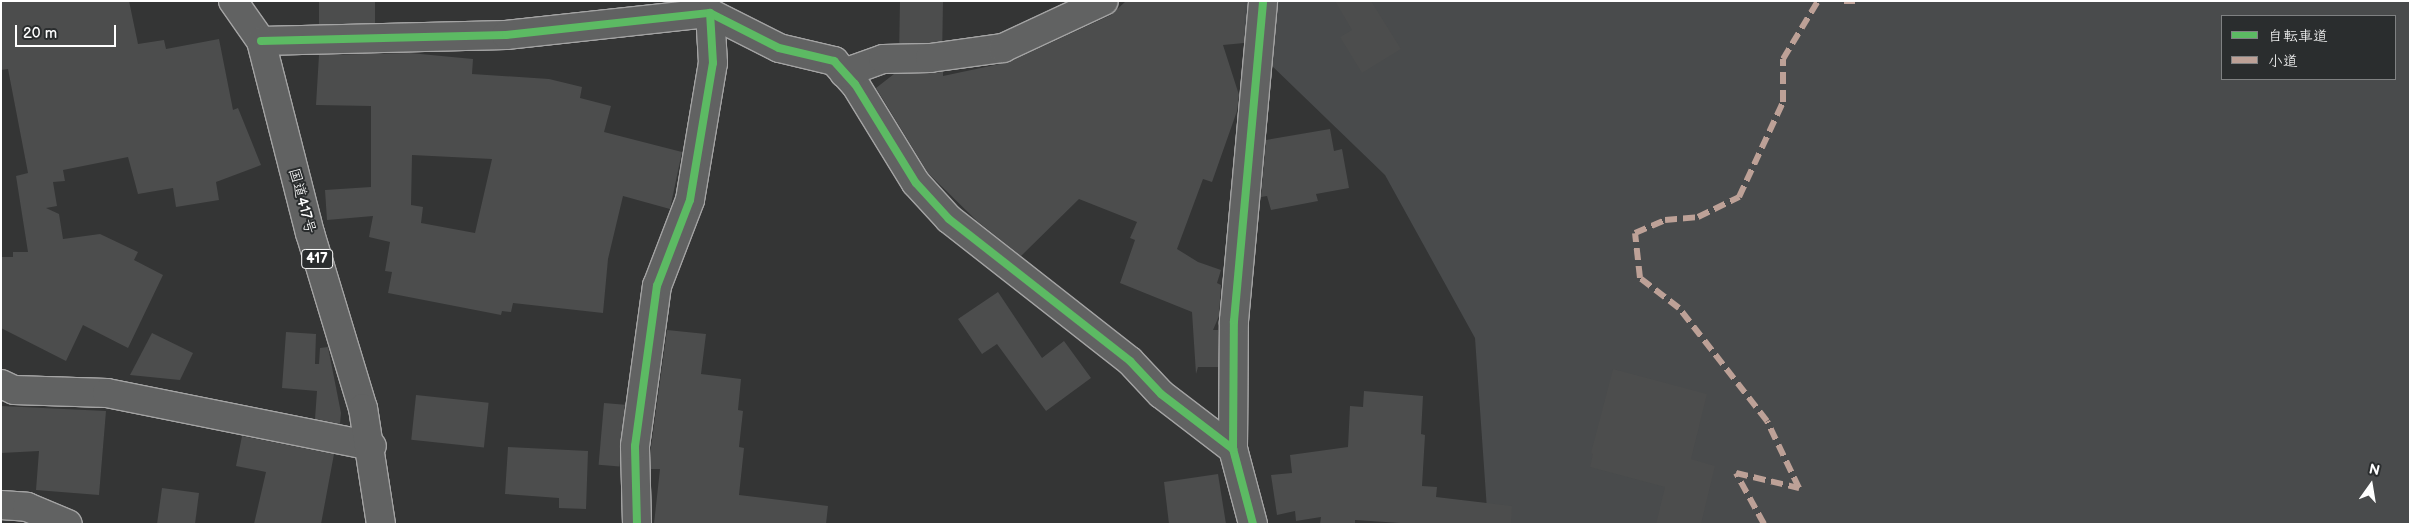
<!DOCTYPE html>
<html>
<head>
<meta charset="utf-8">
<style>
  body { margin:0 }
  #map { position:relative; width:2411px; height:525px; overflow:hidden; background:#343535; font-family:"Balsamiq Sans","Klee One",sans-serif }
  div>[style] { position:absolute }
  [style*='--x'] { left:calc(var(--x)*1px); top:calc(var(--y)*1px); width:calc(var(--w)*1px); rotate:calc(var(--a)*1deg) }
  .green>* { inset:0; background:#494b4c }
  .building>* { inset:0; background:#4c4d4d; transform-origin:0 0 }
  .roads { filter:drop-shadow(1px 0 #a4a4a4) drop-shadow(-1px 0 #a4a4a4) drop-shadow(0 1px #a4a4a4) drop-shadow(0 -1px #a4a4a4) }
  .minor>* { height:28px; margin:-14px; padding:0 14px; transform-origin:14px; border-radius:14px; background:#616262 }
  .trunk>* { height:28px; margin:-14px; padding:0 14px; transform-origin:14px; border-radius:14px; background:#616262 }
  .quiet>* { height:6px; margin-top:-3px; transform-origin:0; background:repeating-linear-gradient(90deg,#bda197 0 12px,transparent 0 18px) }
  .cycleway>* { height:8px; margin:-4px; padding:0 4px; transform-origin:4px; border-radius:4px; background:#5cba63 }
  span { translate:-50% -50%; white-space:nowrap; text-align:center; line-height:1.15; -webkit-text-stroke:4px #2a2d2e; paint-order:stroke }
  .shield-label span { padding:1px 4px; background:#2a2d2e; border:1px solid; border-radius:4px; -webkit-text-stroke-width:0 }
  .shield-label { font-size:14px; color:#fff; font-weight:700 }
  .street-label { font-size:15px; color:#fff }
  .frame { position:absolute; inset:0; border:2px solid #fff; pointer-events:none }
  .legend { position:absolute; left:2221px; top:15px; width:175px; height:65px; box-sizing:border-box; background:#2a2d2e; border:1px solid #7f8182; margin:0; padding:6px 9px; list-style:none; font-size:15px; color:#fff }
  .legend li { display:flex; align-items:center; gap:10px; height:25px }
  .legend b { width:25px; border:1px solid #7f8182 }
  .north { position:absolute; left:2346px; top:460px; width:50px; height:50px; -webkit-text-stroke:4px #2a2d2e; paint-order:stroke; rotate:13deg; font-size:14px; font-weight:700; line-height:20px; text-align:center; color:#fff }
  .north::after { content:''; display:block; margin:auto; width:18px; height:22px; background:#fff; clip-path:polygon(50% 0,100% 100%,50% 72%,0 100%) }
  .scale { position:absolute; left:15px; top:25px; width:101px; height:22px; box-sizing:border-box; border:2px solid #fff; border-top:0; padding-left:6px; font-size:15px; line-height:18px; white-space:nowrap; color:#fff; -webkit-text-stroke:4px #2a2d2e; paint-order:stroke }
</style>
</head>
<body>
<div id="map">
  <div class="green">
    <div style="clip-path:polygon(evenodd,1191px 1px,2410px 1px,2410px 524px,1488px 524px,1475px 338px,1385px 175px,1243px 38px,1191px 1px,2222px 16px,2395px 16px,2395px 79px,2222px 79px,2222px 16px)"></div>
  </div>
  <div class="building">
    <div style="clip-path:polygon(1px 1px,129px 1px,138px 44px,164px 40px,166px 49px,219px 39px,233px 110px,238px 108px,261px 165px,216px 182px,219px 200px,176px 207px,173px 188px,138px 194px,128px 157px,63px 170px,65px 181px,53px 182px,57px 206px,46px 208px,59px 214px,63px 239px,100px 234px,138px 252px,134px 260px,163px 275px,128px 348px,83px 325px,66px 361px,1px 328px,1px 257px,13px 257px,13px 252px,28px 252px,16px 176px,28px 173px,8px 69px,1px 70px)"></div>
    <div style="left:319px;top:1px;width:56px;height:23px"></div>
    <div style="left:900px;top:1px;width:43px;height:42px;rotate:1deg"></div>
    <div style="clip-path:polygon(1126px 1px,1245px 1px,1244px 43px,1223px 45px,1239px 95px,1237px 111px,1212px 182px,1203px 179px,1177px 249px,1198px 262px,1221px 270px,1217px 283px,1221px 285px,1219px 316px,1213px 330px,1218px 330px,1218px 367px,1198px 367px,1196px 374px,1192px 312px,1120px 283px,1135px 240px,1130px 238px,1137px 222px,1079px 199px,1021px 256px,977px 221px,928px 173px,876px 88px,894px 74px,943px 72px,943px 76px,1009px 62px,1111px 15px)"></div>
    <div style="clip-path:polygon(1335px 1px,1371px 1px,1401px 49px,1362px 73px,1340px 37px,1352px 30px)"></div>
    <div style="clip-path:polygon(evenodd,410px 53px,473px 59px,472px 74px,549px 79px,582px 87px,580px 98px,611px 106px,604px 132px,682px 152px,670px 209px,623px 196px,608px 259px,603px 313px,513px 303px,511px 312px,502px 311px,501px 315px,388px 293px,392px 272px,385px 271px,390px 242px,369px 237px,373px 216px,327px 220px,325px 190px,371px 187px,371px 106px,316px 105px,319px 55px,410px 53px,412px 155px,492px 159px,475px 233px,421px 223px,423px 207px,411px 205px,412px 155px)"></div>
    <div style="clip-path:polygon(1330px 129px,1334px 151px,1342px 149px,1349px 188px,1316px 194px,1318px 201px,1271px 210px,1267px 196px,1261px 197px,1266px 140px)"></div>
    <div style="clip-path:polygon(998px 292px,1042px 358px,1064px 341px,1091px 378px,1046px 411px,997px 344px,982px 354px,958px 319px)"></div>
    <div style="clip-path:polygon(667px 330px,706px 334px,701px 374px,741px 379px,738px 410px,743px 411px,739px 447px,744px 448px,739px 495px,828px 506px,826px 524px,654px 524px,660px 469px,651px 469px,651px 447px)"></div>
    <div style="clip-path:polygon(286px 332px,316px 334px,315px 364px,319px 364px,320px 348px,328px 347px,341px 413px,340px 424px,315px 419px,317px 391px,282px 388px)"></div>
    <div style="clip-path:polygon(152px 333px,193px 353px,180px 380px,130px 375px)"></div>
    <div style="clip-path:polygon(1613px 369px,1707px 394px,1691px 459px,1715px 466px,1701px 524px,1656px 524px,1665px 487px,1590px 467px,1593px 454px,1591px 453px)"></div>
    <div style="clip-path:polygon(1364px 391px,1423px 396px,1421px 434px,1425px 435px,1422px 486px,1437px 487px,1436px 497px,1512px 506px,1511px 524px,1415px 524px,1355px 520px,1355px 524px,1320px 524px,1321px 517px,1296px 521px,1295px 511px,1277px 515px,1271px 475px,1292px 473px,1290px 455px,1348px 447px,1350px 406px,1363px 407px)"></div>
    <div style="left:416px;top:395px;width:73px;height:45px;rotate:6deg"></div>
    <div style="left:604px;top:403px;width:21px;height:62px;rotate:5deg"></div>
    <div style="clip-path:polygon(1px 406px,106px 411px,99px 495px,36px 490px,39px 451px,1px 453px)"></div>
    <div style="clip-path:polygon(242px 436px,334px 454px,321px 524px,254px 524px,266px 472px,236px 466px)"></div>
    <div style="clip-path:polygon(508px 447px,588px 451px,586px 509px,559px 508px,559px 498px,505px 494px)"></div>
    <div style="clip-path:polygon(1218px 474px,1226px 524px,1169px 524px,1164px 482px)"></div>
    <div style="clip-path:polygon(162px 488px,199px 493px,195px 524px,157px 524px)"></div>
  </div>
  <div class="roads">
    <div class="minor">
      <div style="--x:261;--y:41;--w:245;--a:-1.4"></div>
      <div style="--x:506;--y:35;--w:205;--a:-6.2"></div>
      <div style="--x:710;--y:13;--w:77;--a:26.9"></div>
      <div style="--x:779;--y:48;--w:57;--a:13.3"></div>
      <div style="--x:834;--y:61;--w:31;--a:48"></div>
      <div style="--x:855;--y:84;--w:116;--a:58.4"></div>
      <div style="--x:916;--y:183;--w:49;--a:47.5"></div>
      <div style="--x:949;--y:219;--w:230;--a:38.1"></div>
      <div style="--x:1130;--y:361;--w:45;--a:46.8"></div>
      <div style="--x:1161;--y:394;--w:91;--a:37.4"></div>
      <div style="--x:844;--y:73;--w:41;--a:-19.7"></div>
      <div style="--x:883;--y:59;--w:47;--a:-1.2"></div>
      <div style="--x:930;--y:58;--w:74;--a:-7.8"></div>
      <div style="--x:1003;--y:48;--w:111;--a:-25"></div>
      <div style="--x:1;--y:384;--w:14;--a:25"></div>
      <div style="--x:14;--y:390;--w:93;--a:1.8"></div>
      <div style="--x:107;--y:393;--w:270;--a:11.3"></div>
      <div style="--x:1;--y:505;--w:26;--a:4"></div>
      <div style="--x:27;--y:507;--w:44;--a:22.5"></div>
      <div style="--x:637;--y:524;--w:78;--a:-91.5"></div>
      <div style="--x:635;--y:446;--w:162;--a:-82.2"></div>
      <div style="--x:657;--y:286;--w:92;--a:-69"></div>
      <div style="--x:690;--y:200;--w:139;--a:-80.5"></div>
      <div style="--x:713;--y:63;--w:50;--a:-93.4"></div>
      <div style="--x:1253;--y:524;--w:78;--a:-104.9"></div>
      <div style="--x:1233;--y:449;--w:128;--a:-89.6"></div>
      <div style="--x:1234;--y:321;--w:321;--a:-84.8"></div>
    </div>
    <div class="trunk">
      <div style="--x:233;--y:1;--w:49;--a:55"></div>
      <div style="--x:261;--y:41;--w:198;--a:75.7"></div>
      <div style="--x:310;--y:233;--w:183;--a:73.2"></div>
      <div style="--x:363;--y:408;--w:117;--a:81.2"></div>
    </div>
  </div>
  <div class="quiet">
    <div style="--x:1844;--y:1;--w:11;--a:0"></div>
    <div style="--x:1764;--y:524;--w:58;--a:-118.8"></div>
    <div style="--x:1736;--y:473;--w:65;--a:13.4"></div>
    <div style="--x:1799;--y:488;--w:74;--a:-115.5"></div>
    <div style="--x:1767;--y:421;--w:143;--a:-127.9"></div>
    <div style="--x:1679;--y:308;--w:49;--a:-142.4"></div>
    <div style="--x:1640;--y:278;--w:45;--a:-96.3"></div>
    <div style="--x:1635;--y:233;--w:33;--a:-23"></div>
    <div style="--x:1665;--y:220;--w:33;--a:-5"></div>
    <div style="--x:1698;--y:217;--w:46;--a:-26"></div>
    <div style="--x:1739;--y:197;--w:105;--a:-65.1"></div>
    <div style="--x:1783;--y:102;--w:43;--a:-90"></div>
    <div style="--x:1783;--y:59;--w:68;--a:-58.9"></div>
  </div>
  <div class="cycleway">
    <div style="--x:261;--y:41;--w:245;--a:-1.4"></div>
    <div style="--x:506;--y:35;--w:205;--a:-6.2"></div>
    <div style="--x:710;--y:13;--w:77;--a:26.9"></div>
    <div style="--x:779;--y:48;--w:57;--a:13.3"></div>
    <div style="--x:834;--y:61;--w:31;--a:48"></div>
    <div style="--x:855;--y:84;--w:116;--a:58.4"></div>
    <div style="--x:916;--y:183;--w:49;--a:47.5"></div>
    <div style="--x:949;--y:219;--w:230;--a:38.1"></div>
    <div style="--x:1130;--y:361;--w:45;--a:46.8"></div>
    <div style="--x:1161;--y:394;--w:91;--a:37.4"></div>
    <div style="--x:637;--y:524;--w:78;--a:-91.5"></div>
    <div style="--x:635;--y:446;--w:162;--a:-82.2"></div>
    <div style="--x:657;--y:286;--w:92;--a:-69"></div>
    <div style="--x:690;--y:200;--w:139;--a:-80.5"></div>
    <div style="--x:713;--y:63;--w:50;--a:-93.4"></div>
    <div style="--x:1253;--y:524;--w:78;--a:-104.9"></div>
    <div style="--x:1233;--y:449;--w:128;--a:-89.6"></div>
    <div style="--x:1234;--y:321;--w:321;--a:-84.8"></div>
  </div>
  <div class="shield-label">
    <span style="left:317px;top:259px">417</span>
  </div>
  <div class="street-label">
    <span style="left:302px;top:201px;rotate:75deg">国道417号</span>
  </div>
  <div class="frame"></div>
  <ul class="legend">
  <li><b style="height:6px;background:#5cba63"></b>自転車道</li>
  <li><b style="height:6px;background:#bda197"></b>小道</li>
  </ul>
  <div class="north">N</div>
  <div class="scale">20 m</div>
</div>
</body>
</html>
